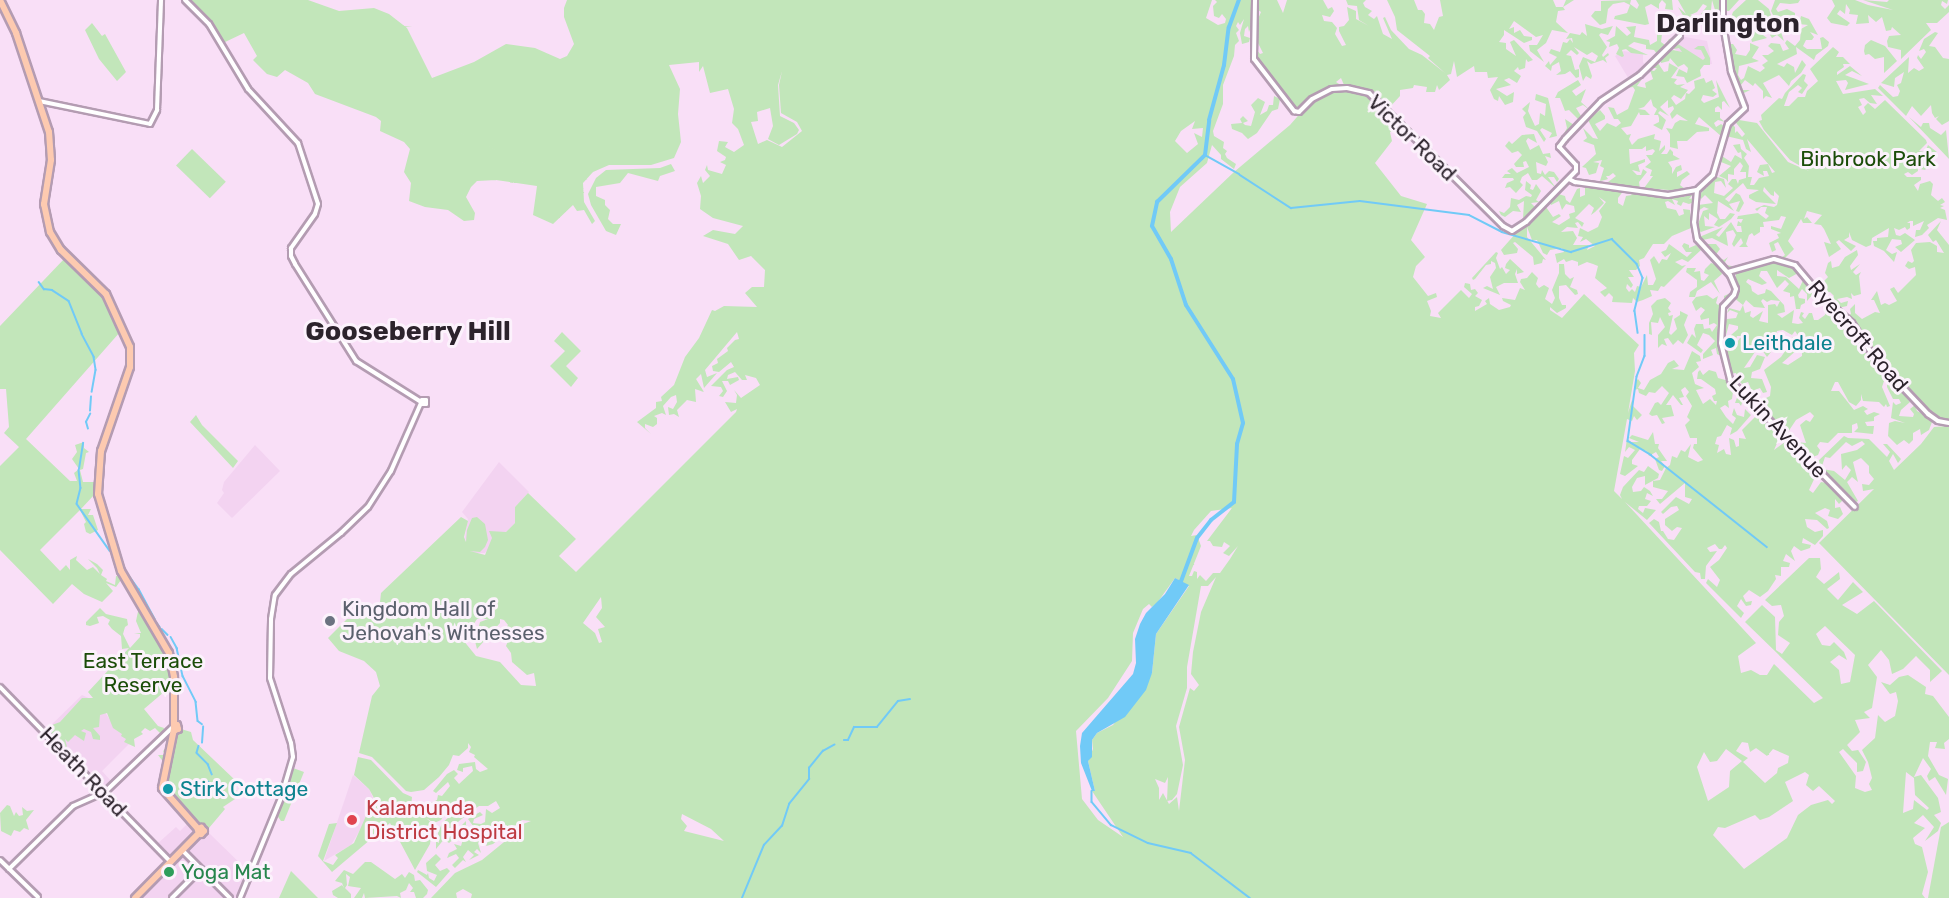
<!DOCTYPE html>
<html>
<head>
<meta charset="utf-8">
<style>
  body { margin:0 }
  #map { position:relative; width:1949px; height:898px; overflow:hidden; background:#f9dff7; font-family:Rubik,sans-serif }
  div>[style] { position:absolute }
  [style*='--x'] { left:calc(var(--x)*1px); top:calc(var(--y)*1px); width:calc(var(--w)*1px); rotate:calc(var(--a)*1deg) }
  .built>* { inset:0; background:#f3d3f1 }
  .green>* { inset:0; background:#c2e6ba; transform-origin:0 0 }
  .water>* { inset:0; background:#71caf7 }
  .stream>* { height:1.5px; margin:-0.75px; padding:0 0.75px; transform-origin:0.75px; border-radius:0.75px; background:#71caf7 }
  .river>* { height:4px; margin:-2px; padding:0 2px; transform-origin:2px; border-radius:2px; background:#71caf7 }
  .roads { filter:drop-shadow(2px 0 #b49cb2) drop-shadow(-2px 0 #b49cb2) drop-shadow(0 2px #b49cb2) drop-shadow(0 -2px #b49cb2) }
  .tertiary>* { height:4px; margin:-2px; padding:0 2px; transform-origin:2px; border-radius:2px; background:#fff }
  .primary>* { height:6px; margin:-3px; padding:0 3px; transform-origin:3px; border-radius:3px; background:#fdcab0 }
  .dots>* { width:16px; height:16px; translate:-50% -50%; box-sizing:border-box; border:3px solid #fcf2fc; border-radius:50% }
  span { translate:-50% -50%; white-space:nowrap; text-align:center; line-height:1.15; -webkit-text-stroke:6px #fcf2fc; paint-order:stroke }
  .street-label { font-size:21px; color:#2c232c }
  .park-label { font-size:21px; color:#1b4d09 }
  .culture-label { font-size:21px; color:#0d838f }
  .left { translate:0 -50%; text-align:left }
  .worship-label { font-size:21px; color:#5b616d }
  .health-label { font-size:21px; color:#be3a42 }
  .leisure-label { font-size:21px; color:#27864d }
  .district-label { font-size:27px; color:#2c232c; font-weight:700 }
</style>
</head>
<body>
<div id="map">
  <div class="built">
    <div style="clip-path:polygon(1680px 36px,1707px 41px,1712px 64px,1691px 66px,1673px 47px)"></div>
    <div style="clip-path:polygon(1624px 51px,1643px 54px,1643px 62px,1647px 68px,1630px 81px,1615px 56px)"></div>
    <div style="clip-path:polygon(255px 445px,280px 471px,232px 518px,217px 503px,224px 493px,222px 490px,224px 482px)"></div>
    <div style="clip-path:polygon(499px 462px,529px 492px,515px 507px,515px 523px,485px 553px,472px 553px,465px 538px,468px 519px,462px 512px)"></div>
    <div style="clip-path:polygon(82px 695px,99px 703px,110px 720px,131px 742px,102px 771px,111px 781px,103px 787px,44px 732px)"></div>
    <div style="clip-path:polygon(353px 775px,369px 789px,373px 798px,372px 803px,363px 825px,351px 845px,324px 861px)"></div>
    <div style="clip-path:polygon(189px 822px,199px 839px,206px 833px,210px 834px,247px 870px,238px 898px,140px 898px,175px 864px,156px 845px,176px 827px,180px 831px)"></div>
  </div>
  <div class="green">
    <div style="clip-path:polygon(evenodd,188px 0,308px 0,339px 11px,374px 8px,389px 14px,407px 28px,432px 78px,474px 62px,506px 44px,535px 48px,560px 59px,567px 56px,574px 44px,564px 17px,564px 8px,567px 0,1212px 0,1206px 18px,1218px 25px,1225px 23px,1226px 19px,1222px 14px,1219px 18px,1214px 16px,1213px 6px,1217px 2px,1215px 0,1251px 0,1251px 27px,1249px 32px,1248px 26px,1245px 29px,1244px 36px,1250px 38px,1249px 42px,1242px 44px,1240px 33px,1244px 19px,1240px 25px,1238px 22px,1236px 26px,1239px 30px,1236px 33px,1239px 41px,1235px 45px,1234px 56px,1223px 85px,1223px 104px,1213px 131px,1214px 136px,1224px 142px,1223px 148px,1227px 151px,1225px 154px,1227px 158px,1236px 164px,1234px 169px,1221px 159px,1221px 155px,1212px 145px,1207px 163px,1180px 187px,1170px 212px,1171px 232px,1234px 172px,1290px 125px,1310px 102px,1327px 92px,1352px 90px,1367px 93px,1403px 130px,1390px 132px,1392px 141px,1375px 163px,1401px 196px,1427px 204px,1411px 240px,1425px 257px,1416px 266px,1413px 277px,1428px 296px,1436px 293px,1437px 297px,1427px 301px,1431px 311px,1430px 316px,1441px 318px,1438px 313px,1461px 290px,1469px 298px,1472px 294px,1464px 287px,1465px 283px,1470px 284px,1471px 290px,1475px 289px,1478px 293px,1475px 296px,1482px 300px,1479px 306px,1475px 307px,1475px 311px,1487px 304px,1485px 301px,1489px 298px,1490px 304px,1499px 310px,1510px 307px,1511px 305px,1503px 301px,1502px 298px,1515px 300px,1520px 288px,1525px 290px,1520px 282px,1521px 279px,1527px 278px,1532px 272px,1538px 278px,1536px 284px,1539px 288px,1544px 285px,1549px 288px,1545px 299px,1552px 304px,1555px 298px,1552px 290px,1559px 273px,1559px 264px,1564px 264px,1565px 274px,1570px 279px,1574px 277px,1570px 287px,1577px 290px,1578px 294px,1575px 295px,1566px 285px,1559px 286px,1559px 298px,1562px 305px,1566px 305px,1566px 308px,1557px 313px,1550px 307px,1550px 310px,1562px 318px,1584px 294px,1639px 345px,1634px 353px,1635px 371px,1628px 413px,1632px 400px,1633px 406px,1642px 415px,1637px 420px,1634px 416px,1632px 421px,1627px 419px,1614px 491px,1622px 499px,1620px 495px,1623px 487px,1639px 470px,1644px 472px,1648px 466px,1659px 474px,1658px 478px,1645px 485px,1645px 476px,1637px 478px,1632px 487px,1633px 492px,1641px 491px,1644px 487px,1650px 491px,1653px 496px,1647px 493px,1645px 499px,1651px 501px,1647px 506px,1639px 506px,1638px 509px,1643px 513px,1645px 508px,1656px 510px,1647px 520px,1625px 502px,1756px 643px,1738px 656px,1741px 673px,1751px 670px,1760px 675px,1767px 675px,1774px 664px,1814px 703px,1823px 698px,1745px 622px,1762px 605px,1775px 617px,1776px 650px,1782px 654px,1790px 643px,1778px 635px,1779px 622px,1784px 616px,1781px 605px,1772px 606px,1765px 600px,1809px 558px,1820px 558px,1821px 569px,1816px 577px,1824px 584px,1839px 572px,1840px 579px,1827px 589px,1838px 600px,1853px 582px,1863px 592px,1842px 605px,1857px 614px,1874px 601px,1942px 671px,1930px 682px,1930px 670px,1916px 656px,1903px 669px,1892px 674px,1889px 660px,1881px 650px,1868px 665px,1877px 677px,1872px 708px,1864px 712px,1870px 718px,1855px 720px,1860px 732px,1847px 745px,1852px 751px,1858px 750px,1866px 762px,1863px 771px,1857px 772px,1857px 763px,1843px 749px,1839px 752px,1856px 776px,1855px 788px,1865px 792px,1872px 790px,1869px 784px,1872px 778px,1868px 762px,1862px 750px,1875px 738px,1878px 715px,1885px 722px,1895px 716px,1898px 701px,1896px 692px,1890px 694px,1881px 682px,1890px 685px,1899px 677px,1908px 675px,1926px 687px,1925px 694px,1933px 696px,1949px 717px,1949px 739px,1944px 743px,1945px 749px,1935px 748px,1937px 742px,1930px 742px,1928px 756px,1939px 775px,1948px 779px,1946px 795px,1935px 777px,1929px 781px,1927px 776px,1931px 769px,1923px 758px,1914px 777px,1921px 775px,1938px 798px,1941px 812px,1934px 815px,1941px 823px,1938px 831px,1925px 841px,1934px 827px,1923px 815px,1914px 823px,1925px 828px,1913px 838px,1915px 844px,1922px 847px,1928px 872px,1922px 894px,1925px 898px,471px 898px,472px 894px,463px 889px,456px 893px,457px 898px,431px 898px,455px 873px,482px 860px,509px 838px,518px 826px,531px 821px,522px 820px,493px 844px,486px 846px,488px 841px,496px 836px,493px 833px,482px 842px,480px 841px,478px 843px,481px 853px,477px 849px,474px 852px,479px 855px,469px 860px,474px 855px,468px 850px,463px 857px,466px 862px,463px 860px,455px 868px,452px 865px,459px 858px,456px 854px,447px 858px,449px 853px,457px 849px,454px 844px,461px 846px,463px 839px,469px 840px,470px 838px,465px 832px,465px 836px,461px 833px,449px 843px,446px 841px,466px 821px,466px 825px,472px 833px,476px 830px,468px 819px,480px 812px,483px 815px,474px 819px,473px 823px,481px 824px,485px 822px,486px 809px,492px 813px,500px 808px,496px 801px,488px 806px,479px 806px,459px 821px,436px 849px,436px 841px,439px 843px,438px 833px,442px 823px,449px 817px,445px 814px,441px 820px,434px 823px,426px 818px,433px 824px,430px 844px,415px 870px,390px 823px,332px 872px,318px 856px,329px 824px,337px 823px,323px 861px,333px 865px,338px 858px,335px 855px,354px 843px,374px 798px,369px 789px,354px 775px,358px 757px,371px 760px,403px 793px,412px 797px,411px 807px,419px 814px,427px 805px,437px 800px,438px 795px,442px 796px,450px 786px,448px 782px,436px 793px,433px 791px,447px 774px,454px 770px,458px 774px,454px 778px,459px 784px,473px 771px,472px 766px,463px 768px,463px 772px,457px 770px,459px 764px,475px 762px,476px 769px,480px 772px,488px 769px,474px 757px,475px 755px,469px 752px,471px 747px,468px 743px,468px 748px,459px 756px,453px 755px,449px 765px,439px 777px,424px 790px,411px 792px,406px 791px,372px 757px,359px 753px,372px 696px,380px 686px,376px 672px,364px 661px,339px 651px,328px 638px,347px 619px,355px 619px,372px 605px,380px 602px,381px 593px,461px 517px,468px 521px,464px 537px,466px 542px,467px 530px,472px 518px,477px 517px,485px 524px,488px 540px,485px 547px,480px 552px,470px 551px,485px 555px,492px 538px,489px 531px,506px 532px,515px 523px,515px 507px,528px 493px,576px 539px,559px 556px,576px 572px,736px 412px,737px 409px,731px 412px,725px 402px,736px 403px,737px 395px,734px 390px,741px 398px,760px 385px,756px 378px,745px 375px,747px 380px,742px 380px,735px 372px,728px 375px,727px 379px,738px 377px,739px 380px,730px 385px,728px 381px,722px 381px,727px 391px,723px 397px,719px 396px,723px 391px,721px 387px,711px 386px,727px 370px,734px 367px,731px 362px,719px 372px,713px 371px,712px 366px,718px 363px,717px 359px,728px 351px,727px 348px,735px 340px,739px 339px,737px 332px,705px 370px,707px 377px,717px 373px,704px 388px,701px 374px,696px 379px,704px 392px,695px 389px,696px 402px,687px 400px,677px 410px,679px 417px,674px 414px,669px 415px,668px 407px,673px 409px,677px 402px,676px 395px,671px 397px,663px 406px,666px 415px,662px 413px,654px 416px,657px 418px,657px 424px,653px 427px,645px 424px,645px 428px,651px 434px,637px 422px,656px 408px,656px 402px,662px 401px,661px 397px,674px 385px,685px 357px,699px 338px,712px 310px,715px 311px,724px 306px,757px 307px,745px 293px,752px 287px,764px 287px,765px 270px,751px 256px,739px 260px,728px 244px,703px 236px,713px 230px,735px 234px,743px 226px,713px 218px,700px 209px,701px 196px,697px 183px,701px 176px,703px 183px,710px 176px,705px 170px,707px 165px,708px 170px,722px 174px,726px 165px,720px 162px,725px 160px,726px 157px,717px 151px,719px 141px,728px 142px,725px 147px,734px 152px,744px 145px,738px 129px,732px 123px,734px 109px,728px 89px,710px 93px,703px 66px,699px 72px,699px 62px,669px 65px,680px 89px,678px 114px,681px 142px,674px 158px,651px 165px,609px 165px,593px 172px,583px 183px,584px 202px,595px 221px,592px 224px,584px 210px,577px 211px,573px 205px,553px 224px,533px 215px,537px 186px,496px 180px,477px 181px,471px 187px,466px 197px,475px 213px,474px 220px,464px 221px,448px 210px,425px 207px,409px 201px,411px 183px,404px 172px,410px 149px,404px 142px,380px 131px,381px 121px,376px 117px,315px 94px,308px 83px,285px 70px,277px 77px,267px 74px,253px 60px,257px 56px,244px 33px,223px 43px,208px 18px,188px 0,782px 71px,779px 85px,781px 113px,797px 122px,802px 131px,782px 147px,767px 140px,758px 144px,751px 122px,758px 121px,757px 112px,770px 108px,773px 126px,768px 139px,779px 145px,797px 134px,799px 130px,794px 123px,780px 116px,778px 85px,782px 71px,188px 0,1195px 121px,1192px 129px,1203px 128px,1202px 137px,1194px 133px,1198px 144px,1187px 153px,1175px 141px,1181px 131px,1195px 121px,188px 0,1232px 508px,1207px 541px,1210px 541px,1213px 546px,1222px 547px,1224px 542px,1230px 546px,1223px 553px,1229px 556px,1238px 546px,1230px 559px,1220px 573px,1213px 573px,1206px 581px,1200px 575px,1197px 579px,1197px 572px,1194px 571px,1192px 576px,1189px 576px,1201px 546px,1197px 535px,1191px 536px,1194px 530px,1211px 511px,1232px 508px,188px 0,1216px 577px,1201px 612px,1193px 652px,1191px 674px,1199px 685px,1194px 691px,1190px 688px,1179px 727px,1185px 760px,1179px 811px,1177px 797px,1169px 804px,1163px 793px,1159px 800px,1159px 788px,1155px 779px,1165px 783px,1168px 777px,1167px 801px,1172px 800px,1177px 794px,1183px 765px,1176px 726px,1187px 688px,1187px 667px,1201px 586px,1208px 586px,1216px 577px,188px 0,1175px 578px,1189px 586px,1156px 634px,1152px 673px,1113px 725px,1097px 733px,1092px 740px,1093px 749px,1088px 761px,1095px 791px,1092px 791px,1123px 837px,1098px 820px,1082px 799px,1076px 731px,1108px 698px,1132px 661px,1133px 633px,1143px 609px,1149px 604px,1152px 607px,1157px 603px,1175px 578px,188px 0,601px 597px,602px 608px,596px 617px,605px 627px,598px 629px,602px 642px,599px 643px,595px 633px,583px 623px,601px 597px,188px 0,477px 619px,488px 619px,480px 622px,475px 641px,477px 649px,500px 623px,500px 619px,504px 620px,508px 625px,504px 631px,510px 636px,506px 646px,511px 653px,512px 662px,527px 675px,534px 673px,536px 686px,521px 685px,500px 662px,476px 656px,463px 640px,477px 619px,188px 0,1825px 626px,1855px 655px,1850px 682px,1841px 684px,1839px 670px,1830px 662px,1839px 655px,1847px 660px,1844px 652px,1834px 642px,1830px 646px,1822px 645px,1816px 634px,1825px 626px,188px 0,1742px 742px,1748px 743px,1750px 752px,1756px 748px,1767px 756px,1773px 749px,1789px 756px,1788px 763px,1778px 768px,1777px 773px,1765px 783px,1743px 762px,1748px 758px,1736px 751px,1742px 742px,188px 0,1726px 749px,1742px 761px,1730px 771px,1729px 787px,1708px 801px,1697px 767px,1704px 752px,1710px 762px,1717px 761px,1726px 749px,188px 0,1805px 772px,1809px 775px,1806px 785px,1813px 791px,1819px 786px,1835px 801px,1832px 804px,1828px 800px,1811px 805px,1798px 815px,1787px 838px,1744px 869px,1713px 835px,1718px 827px,1725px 828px,1755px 815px,1760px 820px,1769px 817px,1793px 801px,1785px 782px,1805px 772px,188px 0,1906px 772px,1914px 778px,1915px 795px,1929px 808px,1927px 810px,1914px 800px,1913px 809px,1903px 813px,1906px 772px,188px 0,682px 814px,711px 829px,724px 841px,684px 831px,687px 826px,681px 819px,682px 814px)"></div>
    <div style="clip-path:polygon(1257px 0,1277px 0,1283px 13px,1287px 0,1323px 0,1328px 9px,1332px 7px,1334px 11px,1330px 17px,1322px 15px,1324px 21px,1332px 22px,1337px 28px,1335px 34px,1342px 46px,1346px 45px,1339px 31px,1339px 27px,1344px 26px,1349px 20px,1347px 7px,1356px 11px,1356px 19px,1369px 26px,1359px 20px,1357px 6px,1348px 5px,1346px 0,1366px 0,1363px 3px,1365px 7px,1372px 11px,1368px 15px,1374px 19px,1377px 16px,1383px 34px,1392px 39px,1383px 18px,1385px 17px,1391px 30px,1409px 49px,1422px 55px,1445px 73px,1428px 58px,1430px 56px,1397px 30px,1395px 17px,1387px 0,1414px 0,1418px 10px,1422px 10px,1425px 14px,1424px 23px,1430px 24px,1434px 30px,1439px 17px,1443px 16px,1440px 0,1553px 0,1556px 7px,1563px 7px,1566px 0,1574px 0,1563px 7px,1565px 10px,1558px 11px,1556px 22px,1568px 33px,1552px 30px,1546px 43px,1537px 50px,1544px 62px,1530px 51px,1529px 45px,1537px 45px,1543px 35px,1536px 37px,1514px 21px,1509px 29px,1514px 27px,1514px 33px,1520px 30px,1524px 36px,1532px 37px,1532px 40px,1524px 43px,1504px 30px,1504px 35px,1499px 42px,1506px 43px,1506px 49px,1516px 56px,1510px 42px,1514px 40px,1533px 60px,1528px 62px,1526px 59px,1525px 68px,1519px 70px,1518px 67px,1514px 71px,1521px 76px,1517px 83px,1509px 78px,1504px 80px,1511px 85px,1496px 89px,1507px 96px,1514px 92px,1513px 102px,1505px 105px,1499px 96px,1498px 101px,1494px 99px,1490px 90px,1498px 77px,1488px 78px,1487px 72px,1475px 72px,1474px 66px,1457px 77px,1454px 61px,1451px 74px,1447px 75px,1450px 80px,1439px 90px,1437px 85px,1435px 92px,1426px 92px,1427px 87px,1414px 85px,1413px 88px,1400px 90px,1400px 96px,1389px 108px,1373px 93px,1344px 85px,1341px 78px,1336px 82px,1342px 86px,1331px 87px,1312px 96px,1298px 110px,1293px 109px,1271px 76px,1255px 61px,1257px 50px,1260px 54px,1263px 53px,1256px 39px,1257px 14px,1258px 19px,1261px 12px,1255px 8px)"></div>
    <div style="clip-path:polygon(1631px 0,1630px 4px,1637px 9px,1639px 5px,1636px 0,1672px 0,1673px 10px,1665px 9px,1666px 4px,1662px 0,1659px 4px,1659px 9px,1651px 4px,1645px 7px,1649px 24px,1645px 25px,1614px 19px,1615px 16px,1627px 13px,1630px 5px,1624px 2px,1613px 4px,1608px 9px,1606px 23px,1600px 25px,1591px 16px,1595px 11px,1601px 11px,1601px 1px)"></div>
    <div style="clip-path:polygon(1678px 0,1739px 0,1729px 11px,1720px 11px,1715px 10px,1712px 0,1711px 10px,1708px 14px,1701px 14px,1707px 6px,1703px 4px,1697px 12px,1690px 15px,1693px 16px,1690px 20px,1680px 24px,1676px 24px,1684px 17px,1678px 7px,1686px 14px)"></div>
    <div style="clip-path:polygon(1746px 0,1758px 0,1769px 9px,1772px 18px,1774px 17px,1771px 11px,1775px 0,1800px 0,1798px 3px,1790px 4px,1780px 3px,1776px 9px,1778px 12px,1787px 9px,1795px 13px,1795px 19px,1792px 17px,1785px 23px,1787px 19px,1782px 16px,1780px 17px,1783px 20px,1779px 26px,1784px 41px,1777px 35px,1772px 38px,1770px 35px,1774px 29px,1770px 32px,1768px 22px,1762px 21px,1758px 25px,1763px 35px,1767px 38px,1752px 42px,1750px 34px,1745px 35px,1748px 31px,1747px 23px,1743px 17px,1734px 21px,1736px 24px,1730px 21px,1727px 23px,1726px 18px,1730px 20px,1733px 12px)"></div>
    <div style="clip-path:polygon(1832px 0,1855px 0,1868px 5px,1893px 10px,1863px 0,1887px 2px,1889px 0,1948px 0,1947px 4px,1942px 1px,1941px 5px,1945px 9px,1949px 5px,1949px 12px,1937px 23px,1926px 23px,1931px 30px,1901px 59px,1901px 50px,1888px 47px,1887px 41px,1889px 36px,1901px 35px,1892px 27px,1891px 30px,1886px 31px,1882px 17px,1876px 22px,1868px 15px,1869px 23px,1856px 24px,1858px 15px,1849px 14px,1850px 10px,1846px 4px,1845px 14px,1840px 10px,1837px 14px,1850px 23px,1847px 26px,1831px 23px,1827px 18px,1835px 6px)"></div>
    <div style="clip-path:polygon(1801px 16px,1809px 19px,1818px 35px,1810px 32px,1814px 37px,1812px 40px,1806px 40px,1803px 46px,1807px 49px,1822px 49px,1820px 38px,1823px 37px,1829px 42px,1828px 46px,1816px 55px,1814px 60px,1796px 47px,1797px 54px,1777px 64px,1784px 67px,1787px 63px,1794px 67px,1795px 73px,1802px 60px,1806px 65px,1801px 73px,1791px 81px,1789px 86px,1779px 75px,1763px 83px,1772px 98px,1766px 96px,1763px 99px,1763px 91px,1755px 83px,1753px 86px,1745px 80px,1741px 85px,1743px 90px,1750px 90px,1742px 94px,1734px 74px,1729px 44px,1733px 44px,1737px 50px,1735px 54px,1746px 56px,1750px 50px,1750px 43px,1759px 47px,1752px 58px,1759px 61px,1739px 66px,1738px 75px,1741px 80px,1744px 78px,1748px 66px,1760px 72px,1765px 68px,1762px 65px,1768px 61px,1762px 55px,1768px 55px,1774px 51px,1768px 46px,1771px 43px,1780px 44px,1783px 51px,1789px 49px,1785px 43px,1787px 40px,1795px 46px,1800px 40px,1801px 29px,1808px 25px,1799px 24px)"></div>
    <div style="clip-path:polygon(92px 23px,102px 36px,105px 34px,126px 72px,117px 81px,99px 59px,85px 30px)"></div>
    <div style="clip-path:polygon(1585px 24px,1602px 29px,1613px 26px,1608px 35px,1601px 33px,1599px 35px,1607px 47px,1602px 55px,1603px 57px,1608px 53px,1609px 55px,1605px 58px,1607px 63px,1603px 60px,1591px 64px,1587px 61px,1592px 76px,1591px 79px,1586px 76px,1583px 81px,1579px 66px,1583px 57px,1595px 62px,1598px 56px,1592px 52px,1587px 55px,1574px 47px,1579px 53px,1577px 55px,1571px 50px,1566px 55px,1571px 56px,1575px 70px,1579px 69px,1579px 77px,1576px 78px,1570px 71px,1565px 74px,1556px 75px,1561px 71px,1559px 62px,1552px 66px,1551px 71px,1545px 66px,1549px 61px,1550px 65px,1557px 57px,1549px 53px,1551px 49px,1560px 52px,1563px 42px,1567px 43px,1570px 39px,1573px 43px,1572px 38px,1566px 39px,1570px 33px,1580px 35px,1582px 32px,1587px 36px)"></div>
    <div style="clip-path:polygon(1616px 26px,1627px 36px,1631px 33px,1626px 27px,1636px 26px,1634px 37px,1649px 40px,1650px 45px,1657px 41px,1657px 33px,1662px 34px,1661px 42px,1665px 45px,1669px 39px,1676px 37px,1677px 40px,1664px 51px,1660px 49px,1657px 54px,1654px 50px,1646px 49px,1646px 45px,1634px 42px,1628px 46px,1648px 55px,1631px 53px,1626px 49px,1622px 50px,1624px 56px,1622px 57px,1616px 54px,1619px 48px,1617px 44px,1609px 47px,1610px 42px,1606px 41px,1615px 36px)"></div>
    <div style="clip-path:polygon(1935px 32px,1938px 33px,1929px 46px,1935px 47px,1943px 58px,1949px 59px,1949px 121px,1942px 125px,1936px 119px,1939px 116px,1935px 118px,1932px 113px,1931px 105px,1921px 116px,1912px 106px,1906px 116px,1878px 88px,1880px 85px,1893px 97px,1898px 96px,1900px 91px,1897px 85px,1901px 83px,1904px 72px,1895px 78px,1894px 87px,1881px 83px,1909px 57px,1908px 73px,1914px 68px,1919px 71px,1924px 68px,1917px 58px,1918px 55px,1921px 59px,1926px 52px,1924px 49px,1919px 51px,1924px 39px)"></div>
    <div style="clip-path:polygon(1871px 40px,1885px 46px,1897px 61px,1884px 73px,1884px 57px,1875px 59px,1869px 54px,1865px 55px,1864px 51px,1865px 45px)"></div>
    <div style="clip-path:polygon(1678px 44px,1703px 60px,1705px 58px,1701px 50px,1694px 49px,1698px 46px,1704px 46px,1710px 58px,1710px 65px,1704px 65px,1700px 70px,1701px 76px,1687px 83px,1684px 77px,1676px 76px,1679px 69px,1687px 73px,1688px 68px,1684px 64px,1678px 67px,1670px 58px,1669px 61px,1661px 63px,1660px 59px,1665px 57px,1665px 53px,1673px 50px,1682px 52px,1679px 48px,1674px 49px,1674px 45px)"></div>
    <div style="clip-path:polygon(1833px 47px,1839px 52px,1836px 57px,1843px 57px,1850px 64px,1843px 64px,1844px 67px,1837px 72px,1837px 75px,1850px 66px,1862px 76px,1852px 71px,1845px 75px,1869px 84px,1845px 90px,1848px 83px,1846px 80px,1836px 81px,1843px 94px,1875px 89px,1883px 96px,1871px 95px,1877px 104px,1870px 103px,1864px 98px,1859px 99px,1862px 105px,1858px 107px,1863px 115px,1866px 112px,1864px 107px,1868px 103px,1875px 109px,1885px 100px,1926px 140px,1927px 143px,1919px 151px,1925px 152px,1928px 145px,1937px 152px,1929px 153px,1933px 161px,1925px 170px,1920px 169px,1923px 161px,1917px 159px,1918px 171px,1912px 175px,1908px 172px,1904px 174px,1907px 177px,1921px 177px,1921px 180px,1914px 185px,1918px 191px,1920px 184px,1930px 181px,1933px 184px,1931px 195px,1938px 201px,1942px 198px,1945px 202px,1940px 205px,1944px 206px,1940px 208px,1945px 210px,1947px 220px,1938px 218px,1927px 225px,1929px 228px,1922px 235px,1915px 237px,1916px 230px,1920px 230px,1924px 221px,1913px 226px,1913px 221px,1910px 221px,1907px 223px,1910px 223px,1910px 228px,1907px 230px,1905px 227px,1899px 230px,1894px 228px,1896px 235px,1900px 236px,1905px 233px,1915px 240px,1901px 252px,1895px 247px,1902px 244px,1901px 240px,1892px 239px,1886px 250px,1892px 254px,1897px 252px,1894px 262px,1884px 251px,1874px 246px,1873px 241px,1877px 241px,1877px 238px,1888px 237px,1889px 228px,1872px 238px,1871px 245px,1866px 247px,1852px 240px,1849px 232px,1849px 237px,1844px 240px,1856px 246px,1851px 251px,1839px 240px,1836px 242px,1841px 249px,1829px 257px,1824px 242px,1831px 244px,1824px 229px,1821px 225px,1814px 224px,1822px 215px,1807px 211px,1804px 219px,1807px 217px,1812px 223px,1803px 223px,1801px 219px,1788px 241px,1794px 249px,1785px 258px,1781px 258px,1785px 255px,1778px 242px,1774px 244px,1776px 250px,1772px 252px,1769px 243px,1779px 238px,1777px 234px,1781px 233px,1771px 229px,1771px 226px,1781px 229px,1786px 217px,1781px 216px,1779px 220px,1763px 222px,1764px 227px,1760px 227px,1760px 232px,1754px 236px,1752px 233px,1749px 235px,1746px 244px,1748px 247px,1739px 247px,1743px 243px,1741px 238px,1734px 247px,1732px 244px,1736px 235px,1733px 230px,1726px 232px,1728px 246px,1712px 238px,1703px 240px,1707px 244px,1716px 244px,1720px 249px,1715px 256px,1724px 260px,1728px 257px,1725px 262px,1727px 265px,1735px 267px,1729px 270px,1723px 266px,1697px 238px,1723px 227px,1716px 235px,1719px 237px,1731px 222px,1737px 232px,1742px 232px,1741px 226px,1737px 226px,1738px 221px,1741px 223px,1743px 219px,1737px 219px,1738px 216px,1758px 213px,1766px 219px,1769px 216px,1765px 213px,1767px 207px,1761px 207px,1757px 211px,1755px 209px,1764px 205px,1774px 207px,1777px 205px,1779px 196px,1774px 191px,1774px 196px,1771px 195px,1764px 187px,1763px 191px,1776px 204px,1756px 202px,1749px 198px,1749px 195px,1759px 190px,1747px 189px,1743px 183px,1725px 199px,1729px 202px,1736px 193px,1740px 195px,1744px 203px,1739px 212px,1736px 211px,1740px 201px,1729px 204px,1734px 211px,1718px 201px,1717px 213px,1720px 219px,1725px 219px,1730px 213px,1735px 214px,1731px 219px,1719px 227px,1714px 225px,1718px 219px,1709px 213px,1709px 220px,1704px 216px,1705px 226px,1715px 227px,1701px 232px,1696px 229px,1695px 220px,1698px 224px,1703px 211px,1709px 209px,1704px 207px,1698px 211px,1698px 205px,1713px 203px,1705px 195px,1701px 199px,1698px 193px,1703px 192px,1700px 189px,1702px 186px,1707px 188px,1706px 181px,1717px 177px,1724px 179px,1726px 188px,1721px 181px,1715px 182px,1714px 193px,1724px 196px,1733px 188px,1728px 184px,1732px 179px,1736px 179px,1738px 184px,1739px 180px,1746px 178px,1746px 172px,1740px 172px,1743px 166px,1740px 162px,1734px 169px,1734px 175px,1728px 174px,1728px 182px,1726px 179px,1719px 176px,1731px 166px,1721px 162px,1722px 156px,1731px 162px,1735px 155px,1742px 159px,1741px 152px,1738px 153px,1733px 145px,1740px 144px,1741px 149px,1747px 154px,1744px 158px,1749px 166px,1748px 177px,1752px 177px,1750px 185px,1754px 185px,1759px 178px,1769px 176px,1767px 171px,1763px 171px,1764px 176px,1757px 172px,1760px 165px,1768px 164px,1772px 173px,1775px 172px,1747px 139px,1751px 152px,1746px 149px,1743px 140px,1726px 136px,1727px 124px,1730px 122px,1735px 127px,1735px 133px,1737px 131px,1742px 137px,1745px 134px,1733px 119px,1757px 123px,1788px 162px,1809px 171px,1790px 160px,1764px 130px,1759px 121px,1762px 120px,1761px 115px,1779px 98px,1782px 99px,1785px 93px,1803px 74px,1806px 75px,1804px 81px,1808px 85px,1802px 94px,1798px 92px,1802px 88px,1798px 85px,1789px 92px,1784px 106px,1789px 106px,1798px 97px,1805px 97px,1807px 91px,1818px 81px,1810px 69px)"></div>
    <div style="clip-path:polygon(1653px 63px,1658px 63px,1664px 72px,1668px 71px,1669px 63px,1678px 68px,1671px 78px,1677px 79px,1674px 83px,1677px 85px,1685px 84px,1680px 87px,1688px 90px,1681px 99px,1674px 95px,1671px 98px,1676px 105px,1685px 99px,1686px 93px,1689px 94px,1695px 88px,1694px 81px,1704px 78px,1706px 83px,1712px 80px,1715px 88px,1712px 90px,1717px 94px,1713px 97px,1703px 95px,1701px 100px,1704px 103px,1719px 97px,1716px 80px,1730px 108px,1724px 101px,1722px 102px,1722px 110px,1718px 106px,1715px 108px,1715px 112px,1720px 112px,1720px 118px,1725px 122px,1718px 120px,1714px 123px,1716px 127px,1721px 124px,1725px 127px,1721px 136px,1699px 117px,1695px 124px,1709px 128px,1709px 131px,1697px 132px,1687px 141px,1677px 141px,1678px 149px,1670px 147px,1670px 134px,1666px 128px,1672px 129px,1675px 123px,1680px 120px,1688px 121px,1677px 114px,1672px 119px,1670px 114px,1674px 109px,1673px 106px,1668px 108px,1668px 100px,1660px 107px,1669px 116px,1660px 111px,1658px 113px,1666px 120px,1662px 130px,1653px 125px,1659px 122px,1659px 118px,1658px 115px,1654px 115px,1657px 109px,1653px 106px,1651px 99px,1644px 107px,1638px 109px,1645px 110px,1650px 115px,1640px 115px,1639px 112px,1631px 126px,1621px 128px,1627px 135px,1631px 134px,1629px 139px,1632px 145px,1638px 139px,1655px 134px,1654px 139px,1661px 141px,1659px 151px,1665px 145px,1665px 149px,1661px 154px,1667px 154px,1670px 149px,1673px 152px,1673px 155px,1680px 159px,1668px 162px,1672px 168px,1672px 174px,1676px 167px,1681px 165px,1682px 170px,1677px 172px,1677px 177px,1687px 171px,1690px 174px,1682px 180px,1680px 185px,1685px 189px,1681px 191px,1644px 188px,1653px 176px,1650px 176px,1652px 170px,1645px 167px,1651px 162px,1646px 155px,1652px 155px,1655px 151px,1653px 149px,1646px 151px,1646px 146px,1642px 149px,1629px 149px,1630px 164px,1645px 159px,1645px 162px,1638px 165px,1640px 172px,1632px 170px,1637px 175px,1641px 175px,1643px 169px,1647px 172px,1639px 182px,1640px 189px,1608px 182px,1616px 176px,1613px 173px,1609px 176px,1606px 176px,1608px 179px,1605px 180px,1600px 181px,1604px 168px,1600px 166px,1602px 160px,1593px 162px,1599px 163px,1596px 173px,1589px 175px,1586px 168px,1582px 167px,1596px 154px,1594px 145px,1583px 141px,1587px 138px,1583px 128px,1593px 138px,1598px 139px,1588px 120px,1600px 110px,1605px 116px,1605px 119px,1595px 124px,1600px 131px,1607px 123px,1616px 127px,1621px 123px,1618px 119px,1614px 119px,1608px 107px,1614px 108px,1617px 115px,1628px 109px,1635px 90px,1633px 87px,1627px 88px,1642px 79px,1637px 86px,1646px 88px,1645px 83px,1653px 79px,1650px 70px,1654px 71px,1657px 68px,1651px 68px)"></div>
    <div style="clip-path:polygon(1578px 80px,1581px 85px,1572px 91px,1576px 96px,1586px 89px,1581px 102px,1591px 111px,1583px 105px,1576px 108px,1581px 116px,1585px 117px,1561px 139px,1567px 128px,1565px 119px,1574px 125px,1579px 120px,1569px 110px,1565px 111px,1560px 98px,1555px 98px,1558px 92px)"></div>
    <div style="clip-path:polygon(1536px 94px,1548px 98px,1557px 136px,1549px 138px,1552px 133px,1542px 128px,1540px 130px,1546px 139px,1544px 142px,1537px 131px,1526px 127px,1523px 117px,1526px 113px,1522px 109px,1530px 102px,1528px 111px,1535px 126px,1539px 124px,1540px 113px,1545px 116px,1546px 104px,1535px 100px)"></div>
    <div style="clip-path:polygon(1274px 96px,1280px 99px,1278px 109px,1272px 111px,1257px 133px,1248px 139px,1242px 133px,1232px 129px,1231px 124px,1242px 123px,1240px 119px,1243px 116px,1248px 121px,1243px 123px,1245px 125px,1251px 126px,1255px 112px,1251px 105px,1258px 98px,1265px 102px,1260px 115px,1267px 111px,1269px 105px,1273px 105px)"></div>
    <div style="clip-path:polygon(1909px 117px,1921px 127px,1923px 123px,1929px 123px,1930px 128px,1941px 135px,1946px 130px,1949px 159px)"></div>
    <div style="clip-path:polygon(1534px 134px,1537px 143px,1528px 138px,1526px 141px,1530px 150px,1539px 145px,1543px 154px,1550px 153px,1551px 158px,1545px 156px,1548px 162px,1546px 166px,1536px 162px,1537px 173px,1541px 174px,1542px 170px,1545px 175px,1549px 171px,1554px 172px,1559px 179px,1557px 182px,1554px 177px,1548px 177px,1556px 188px,1542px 176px,1537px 180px,1532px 180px,1528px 173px,1522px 177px,1520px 182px,1523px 185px,1516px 193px,1510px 187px,1505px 188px,1507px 183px,1514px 180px,1513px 178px,1502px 178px,1505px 174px,1511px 174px,1507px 171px,1512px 168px,1517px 173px,1529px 167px,1526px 161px,1523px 162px,1524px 167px,1516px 167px,1514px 164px,1522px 155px,1518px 151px,1512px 153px,1505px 146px,1509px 141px,1512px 144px,1522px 135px)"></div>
    <div style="left:192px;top:149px;width:47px;height:23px;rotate:44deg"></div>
    <div style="clip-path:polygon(671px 164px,675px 171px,660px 176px,658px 181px,628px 173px,620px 183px,596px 187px,596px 196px,605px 200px,605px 205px,610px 210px,608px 219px,613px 224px,621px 224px,616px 235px,606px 231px,591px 205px,588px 194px,596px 178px,606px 170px,660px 168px)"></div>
    <div style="clip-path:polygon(1526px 181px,1531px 185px,1530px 189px,1533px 190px,1536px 184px,1541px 191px,1536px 200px,1539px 202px,1531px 203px,1536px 208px,1529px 218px,1523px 219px,1524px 201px,1517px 205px,1521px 212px,1513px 211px,1505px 217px,1501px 215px,1499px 211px,1504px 213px,1510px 207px,1511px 198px,1519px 200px,1526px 196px,1531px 197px,1532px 195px,1525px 190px)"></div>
    <div style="clip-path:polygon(evenodd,1579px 183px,1624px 190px,1618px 198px,1618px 203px,1623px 206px,1626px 196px,1632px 195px,1627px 191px,1685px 197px,1687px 193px,1694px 193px,1689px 199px,1694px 198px,1694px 202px,1689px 204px,1683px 202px,1681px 206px,1677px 204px,1678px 201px,1672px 199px,1675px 205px,1668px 201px,1665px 202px,1667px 208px,1676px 210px,1679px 216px,1684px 214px,1683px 209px,1690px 210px,1691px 228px,1672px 236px,1664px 244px,1653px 244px,1644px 258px,1639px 260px,1640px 266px,1636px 270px,1629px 270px,1634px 277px,1628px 277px,1633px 285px,1631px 288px,1627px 284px,1626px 288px,1629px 292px,1632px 289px,1635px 292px,1637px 286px,1641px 287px,1647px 275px,1648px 285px,1653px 285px,1656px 279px,1650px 260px,1654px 256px,1659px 264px,1662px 259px,1667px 260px,1671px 253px,1665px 257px,1661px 252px,1666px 250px,1669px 244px,1687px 257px,1692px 252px,1686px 252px,1682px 246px,1684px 243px,1689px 245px,1689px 248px,1696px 245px,1701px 250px,1688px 262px,1682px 259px,1675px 262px,1682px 266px,1686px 265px,1664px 287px,1661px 286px,1658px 291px,1650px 290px,1652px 296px,1643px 300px,1637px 302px,1633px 298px,1632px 303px,1612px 302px,1613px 297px,1609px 293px,1605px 297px,1600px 292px,1607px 288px,1595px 278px,1598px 266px,1593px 264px,1587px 262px,1578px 266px,1578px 262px,1572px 260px,1566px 262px,1564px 259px,1557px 263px,1555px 254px,1564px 252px,1562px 248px,1550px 250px,1547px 255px,1543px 253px,1537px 240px,1532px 240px,1527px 227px,1527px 237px,1546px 260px,1543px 259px,1542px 263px,1534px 265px,1533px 257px,1515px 242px,1513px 243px,1518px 249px,1517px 253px,1504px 255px,1501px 250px,1539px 207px,1546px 207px,1553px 217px,1559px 214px,1561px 216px,1552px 222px,1559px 225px,1570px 218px,1569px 214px,1575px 212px,1574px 206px,1566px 204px,1562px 210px,1559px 201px,1551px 205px,1549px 201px,1555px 198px,1555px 193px,1565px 196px,1566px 200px,1570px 203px,1577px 189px,1580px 188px,1580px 197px,1585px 195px,1585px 186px,1579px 183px,1599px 197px,1606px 202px,1599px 211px,1602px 217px,1598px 227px,1588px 232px,1580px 228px,1578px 236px,1583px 237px,1580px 242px,1586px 239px,1595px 246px,1587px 250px,1589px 245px,1573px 245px,1577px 238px,1573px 231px,1561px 232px,1567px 227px,1578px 228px,1575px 223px,1578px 222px,1582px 227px,1584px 223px,1575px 218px,1589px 204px,1594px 208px,1591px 215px,1595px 212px,1604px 203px,1599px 197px)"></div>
    <div style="clip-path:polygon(1941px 221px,1937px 230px,1949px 245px,1949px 421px,1938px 420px,1882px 364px,1848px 315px,1851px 314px,1850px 309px,1855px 304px,1855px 313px,1862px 319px,1875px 312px,1880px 313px,1874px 300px,1871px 300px,1877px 291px,1881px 305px,1885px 303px,1889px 305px,1897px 301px,1890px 289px,1894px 287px,1898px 293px,1916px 275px,1915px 267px,1909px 269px,1905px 266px,1908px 261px,1912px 263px,1914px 261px,1911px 250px,1916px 243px,1930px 242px,1937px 246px,1937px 252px,1944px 253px,1936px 240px,1933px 242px,1928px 235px)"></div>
    <div style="clip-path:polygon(1857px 250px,1858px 255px,1850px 266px,1851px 270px,1860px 264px,1853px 272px,1856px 275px,1861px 272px,1859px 276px,1861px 294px,1854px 296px,1851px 293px,1852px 299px,1847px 297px,1837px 299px,1841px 303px,1848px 301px,1847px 306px,1838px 308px,1831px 300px,1834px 296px,1830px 292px,1822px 294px,1818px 287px,1828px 277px,1825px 273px,1828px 263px,1831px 261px,1832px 268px,1839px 266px,1845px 257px)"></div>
    <div style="clip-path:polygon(1496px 252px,1498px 253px,1496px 258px,1500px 269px,1502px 267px,1506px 274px,1510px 270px,1505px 268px,1506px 264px,1510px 259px,1524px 272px,1517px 274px,1517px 269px,1515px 274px,1518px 283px,1504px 283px,1496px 287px,1500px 295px,1483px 288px,1487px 286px,1493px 289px,1490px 277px,1496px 268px,1495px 263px,1491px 261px,1491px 264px,1486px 265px,1475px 279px,1473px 280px,1472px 278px)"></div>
    <div style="clip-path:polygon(65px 258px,104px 295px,120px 332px,26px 439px,70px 481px,77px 481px,74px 473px,79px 469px,72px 459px,77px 452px,75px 445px,84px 442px,84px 448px,89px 452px,86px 453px,83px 469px,80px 470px,83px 482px,95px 482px,94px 495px,81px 509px,91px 509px,88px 515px,93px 515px,98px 530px,90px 534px,86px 532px,84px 524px,86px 522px,80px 510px,40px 550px,60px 571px,66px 565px,70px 570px,70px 560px,77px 556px,76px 560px,87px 570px,93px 567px,100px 574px,97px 568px,88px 559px,97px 564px,103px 570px,101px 575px,107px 579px,106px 581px,115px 585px,116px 576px,123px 577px,116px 587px,106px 583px,113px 591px,102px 602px,84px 594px,72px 584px,53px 604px,0 550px,0 466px,19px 447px,4px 433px,9px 427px,6px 389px,0 389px,0 326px)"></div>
    <div style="clip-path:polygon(evenodd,1773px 261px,1792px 265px,1800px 272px,1789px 278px,1777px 270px,1777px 276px,1786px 277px,1799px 289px,1804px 278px,1809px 285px,1805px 288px,1813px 291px,1813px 294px,1807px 301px,1807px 294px,1802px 289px,1798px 295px,1799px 298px,1805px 299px,1805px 303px,1801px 305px,1800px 309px,1796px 309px,1794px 296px,1790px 297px,1790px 293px,1783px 291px,1789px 284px,1785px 280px,1777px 288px,1767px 271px,1761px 271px,1759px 276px,1767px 283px,1762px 285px,1748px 279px,1746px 282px,1751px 286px,1752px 291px,1758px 295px,1765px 293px,1766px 289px,1771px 291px,1784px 305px,1785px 312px,1777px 314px,1782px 318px,1794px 310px,1792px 323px,1798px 324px,1803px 323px,1799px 318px,1801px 312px,1804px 313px,1802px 316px,1805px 319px,1809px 313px,1812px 313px,1814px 320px,1818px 320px,1825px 315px,1827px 309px,1818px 297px,1838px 311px,1857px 334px,1857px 339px,1860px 340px,1864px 349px,1852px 339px,1852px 341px,1870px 357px,1873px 365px,1886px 375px,1882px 387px,1890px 406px,1887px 407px,1886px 404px,1884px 407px,1879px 402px,1863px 401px,1861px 394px,1861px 400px,1856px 406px,1849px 402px,1838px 382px,1835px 382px,1831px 391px,1839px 391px,1854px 410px,1863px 406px,1868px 409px,1864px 411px,1867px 415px,1874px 412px,1880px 414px,1874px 417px,1874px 421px,1865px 422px,1867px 426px,1874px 426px,1873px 434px,1854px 432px,1858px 428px,1857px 423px,1852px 425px,1852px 433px,1838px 433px,1828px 443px,1820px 442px,1817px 446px,1820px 450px,1818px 455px,1810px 458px,1796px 442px,1806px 443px,1800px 425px,1806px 420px,1810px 422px,1814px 416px,1810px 412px,1796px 420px,1788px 432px,1765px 412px,1760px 401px,1770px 396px,1771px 387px,1764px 370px,1781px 357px,1792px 341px,1792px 337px,1795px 338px,1798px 349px,1782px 363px,1788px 365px,1802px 356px,1802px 346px,1807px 338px,1799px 337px,1795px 331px,1792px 335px,1783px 330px,1777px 331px,1776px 334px,1782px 336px,1783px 341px,1776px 341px,1772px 336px,1762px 342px,1771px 352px,1767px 357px,1760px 347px,1756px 350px,1743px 342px,1745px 350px,1755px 352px,1744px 368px,1750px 367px,1757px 355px,1765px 357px,1760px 369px,1752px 372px,1751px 378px,1762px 379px,1767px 392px,1763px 393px,1760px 388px,1752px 391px,1748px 382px,1742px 384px,1738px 380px,1736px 373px,1730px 374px,1725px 350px,1733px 348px,1740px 338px,1745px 336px,1737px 336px,1734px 344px,1731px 335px,1738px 329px,1738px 326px,1729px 324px,1726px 335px,1723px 327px,1727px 319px,1736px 318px,1738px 313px,1730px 310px,1727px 313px,1729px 308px,1740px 311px,1743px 305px,1734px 298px,1736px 273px,1742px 267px,1773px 261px,1763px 299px,1767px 302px,1771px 300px,1780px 301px,1777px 307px,1775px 304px,1768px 305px,1768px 323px,1759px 321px,1763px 311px,1753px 318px,1750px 316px,1751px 311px,1745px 313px,1743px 305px,1746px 300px,1754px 307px,1765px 308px,1761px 301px,1763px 299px)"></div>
    <div style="clip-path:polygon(1711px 263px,1720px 266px,1722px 274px,1714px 281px,1720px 294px,1711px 282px,1697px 291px,1695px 297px,1689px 297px,1690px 292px,1697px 287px,1697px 280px,1686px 272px,1687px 268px,1696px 268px,1694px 272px,1700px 271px,1701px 280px,1704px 281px,1709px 275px,1704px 273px,1705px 269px)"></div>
    <div style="clip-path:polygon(1733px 292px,1731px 302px,1722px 311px,1719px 335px,1721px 356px,1717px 354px,1716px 348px,1711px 350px,1713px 355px,1703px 359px,1703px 354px,1715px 341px,1709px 335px,1703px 333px,1697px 345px,1703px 350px,1701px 353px,1687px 343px,1692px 334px,1696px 338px,1694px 329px,1696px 324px,1703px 324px,1704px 329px,1710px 328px,1712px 332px,1717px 325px,1714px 323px,1709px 325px,1709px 318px,1701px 320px,1700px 316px,1705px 310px,1701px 307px,1696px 311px,1692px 302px,1696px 297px,1707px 295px,1713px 299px,1718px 296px,1716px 303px,1718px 305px,1724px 300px,1724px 296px)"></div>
    <div style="clip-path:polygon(1665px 298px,1671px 303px,1668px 308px,1671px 312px,1668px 313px,1669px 316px,1673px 315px,1669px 333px,1671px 335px,1677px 329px,1674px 319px,1680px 315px,1680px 311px,1688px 315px,1684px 325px,1688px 335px,1683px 344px,1678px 340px,1673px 345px,1668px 338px,1664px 339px,1667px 346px,1662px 344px,1658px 348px,1658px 335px,1665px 327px,1660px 317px,1658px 323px,1651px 322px,1652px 335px,1649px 334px,1649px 323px,1653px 314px,1651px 306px,1657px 300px)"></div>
    <div style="clip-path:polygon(562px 332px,581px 351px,566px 366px,578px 378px,571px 387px,550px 366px,565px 351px,554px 341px)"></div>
    <div style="clip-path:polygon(1692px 351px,1700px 356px,1701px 361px,1696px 362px,1699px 367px,1692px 373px,1695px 384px,1704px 388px,1696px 390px,1703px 404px,1710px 399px,1716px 405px,1717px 401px,1714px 401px,1712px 396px,1716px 394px,1715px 389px,1701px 379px,1697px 379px,1698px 372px,1700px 370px,1703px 375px,1709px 370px,1716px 372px,1718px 378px,1729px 381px,1733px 390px,1736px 389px,1747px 401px,1742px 403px,1741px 406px,1739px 403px,1735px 403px,1738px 395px,1733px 392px,1732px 399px,1728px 401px,1729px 408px,1725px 405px,1720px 408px,1726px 417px,1733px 424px,1736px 418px,1732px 415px,1734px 408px,1737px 415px,1744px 417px,1745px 409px,1751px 415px,1737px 431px,1730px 435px,1732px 428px,1727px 425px,1721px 436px,1717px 437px,1715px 444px,1719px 445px,1717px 453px,1724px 449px,1726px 454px,1731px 455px,1729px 438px,1734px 440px,1736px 447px,1739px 446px,1739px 438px,1746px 439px,1742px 430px,1759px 413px,1762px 413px,1785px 437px,1775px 433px,1778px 441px,1774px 450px,1789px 439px,1810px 462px,1808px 466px,1814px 466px,1826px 480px,1817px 473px,1809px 490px,1813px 493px,1821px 482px,1832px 484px,1851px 506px,1843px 500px,1839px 504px,1835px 499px,1835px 508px,1840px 507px,1843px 514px,1838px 519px,1828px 516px,1830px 510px,1825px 508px,1815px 513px,1827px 521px,1829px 528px,1827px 529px,1817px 520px,1805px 519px,1807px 527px,1815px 532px,1823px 530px,1823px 536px,1815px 545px,1803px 538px,1802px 543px,1811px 545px,1810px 548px,1801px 551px,1794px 546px,1791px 551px,1795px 561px,1786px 554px,1783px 561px,1790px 563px,1789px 567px,1781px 567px,1781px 576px,1775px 575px,1776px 579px,1768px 591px,1760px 597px,1749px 590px,1743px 596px,1746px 602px,1752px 601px,1751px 605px,1746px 606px,1741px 599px,1737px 606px,1744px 613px,1741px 618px,1706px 583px,1708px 579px,1717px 587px,1720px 580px,1710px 567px,1719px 560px,1727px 548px,1725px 545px,1722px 549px,1719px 549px,1715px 544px,1707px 548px,1710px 552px,1717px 551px,1706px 566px,1705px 579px,1701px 579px,1700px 573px,1695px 572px,1649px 523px,1654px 519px,1659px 522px,1661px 531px,1663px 531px,1668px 539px,1674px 540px,1682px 528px,1677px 527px,1672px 531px,1665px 525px,1665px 519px,1679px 510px,1677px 506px,1671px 507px,1663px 514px,1661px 512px,1676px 497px,1689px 504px,1692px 499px,1685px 497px,1685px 483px,1660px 504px,1656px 499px,1662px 499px,1668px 491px,1653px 487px,1653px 481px,1660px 480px,1666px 468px,1670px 465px,1672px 456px,1677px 458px,1681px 450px,1685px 452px,1691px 444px,1688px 457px,1698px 462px,1703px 460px,1693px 448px,1694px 444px,1697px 444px,1697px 438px,1690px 438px,1685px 425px,1690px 420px,1687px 417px,1692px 406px,1686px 396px,1689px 392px,1685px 387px,1681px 390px,1684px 397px,1679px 398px,1683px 405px,1681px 405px,1673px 395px,1666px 405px,1671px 405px,1674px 416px,1662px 418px,1665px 423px,1662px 424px,1657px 415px,1652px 416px,1649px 414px,1655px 403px,1658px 402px,1661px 405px,1669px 393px,1662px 386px,1655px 393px,1649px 392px,1646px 396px,1639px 393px,1638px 389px,1634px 390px,1636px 381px,1638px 379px,1641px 383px,1638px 388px,1644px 390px,1650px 380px,1661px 374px,1668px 363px,1674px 360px,1679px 366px,1672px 369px,1684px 370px)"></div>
    <div style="clip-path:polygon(1891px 379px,1910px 402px,1901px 410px,1899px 416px,1913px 417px,1914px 414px,1910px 409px,1915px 405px,1917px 411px,1927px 416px,1932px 422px,1929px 430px,1921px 435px,1920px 429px,1913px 433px,1913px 440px,1909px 444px,1904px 440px,1897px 445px,1888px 436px,1889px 423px,1895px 421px,1905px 423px,1891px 418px,1893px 402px,1896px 405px,1901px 403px,1899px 399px,1893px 399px,1887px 387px,1887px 381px)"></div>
    <div style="clip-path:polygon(196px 415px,202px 425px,238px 461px,233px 468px,190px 422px)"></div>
    <div style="clip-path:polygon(1949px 426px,1949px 675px,1819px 543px,1874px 489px,1863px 491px,1862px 484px,1869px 485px,1874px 479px,1869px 473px,1869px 466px,1861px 458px,1853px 462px,1858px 482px,1852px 477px,1847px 482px,1858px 501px,1856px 502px,1822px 469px,1834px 471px,1845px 480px,1851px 470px,1846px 465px,1842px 470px,1841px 454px,1857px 450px,1865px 444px,1862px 441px,1852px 446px,1846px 442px,1830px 458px,1825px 457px,1821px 469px,1816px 463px,1844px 436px,1848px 438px,1869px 439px,1887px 457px,1890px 452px,1883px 444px,1887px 444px,1901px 459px,1898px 463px,1893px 454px,1889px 461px,1894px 470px,1921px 444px,1934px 427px)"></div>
    <div style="clip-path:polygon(1653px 432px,1655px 444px,1659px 444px,1658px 448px,1667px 461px,1661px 461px,1665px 466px,1662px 471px,1659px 470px,1655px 459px,1659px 457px,1656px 452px,1649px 456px,1647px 451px,1640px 449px,1632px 460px,1632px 464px,1638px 466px,1625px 476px,1620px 474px,1624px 456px,1628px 458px,1635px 450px,1629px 447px,1625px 452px,1627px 439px,1631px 442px,1639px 442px,1629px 438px,1632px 435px,1648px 440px)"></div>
    <div style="clip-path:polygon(139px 607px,167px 653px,171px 675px,171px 686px,144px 709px,158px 726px,164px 728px,163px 732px,160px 733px,155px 728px,150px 731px,145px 728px,141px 732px,143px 734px,134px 739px,135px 747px,124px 742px,126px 739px,121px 736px,122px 734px,113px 728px,107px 713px,100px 715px,99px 727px,93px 728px,100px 736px,100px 740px,93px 739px,91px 732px,84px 729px,81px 731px,86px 733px,84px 741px,75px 735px,68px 742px,65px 739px,67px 747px,59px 746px,56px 742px,60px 738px,54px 738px,49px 730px,52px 725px,60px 722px,82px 698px,93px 698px,88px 692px,129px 648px,122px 649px,121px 636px,112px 629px,108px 624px,110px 620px,103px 616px,97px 617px,99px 623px,90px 626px,86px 625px,86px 622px,100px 608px,106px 614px,127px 619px,128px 625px,125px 627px,123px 634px,130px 648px,140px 637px,140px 634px,134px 633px,141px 633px,136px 621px)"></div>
    <div style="clip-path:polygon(181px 729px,191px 732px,193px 740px,235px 780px,230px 784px,238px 792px,235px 799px,223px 807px,225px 809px,209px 828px,202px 828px,165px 794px,165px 764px,158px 755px,165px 755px,163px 751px,168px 746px,167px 759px,177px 730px)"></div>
    <div style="clip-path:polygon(293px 768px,304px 772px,284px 821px,281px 821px,276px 814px)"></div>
    <div style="clip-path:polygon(7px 805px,10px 806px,14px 816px,16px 812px,19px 816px,23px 815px,22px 807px,27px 811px,34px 810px,26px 820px,29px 830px,24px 828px,20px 832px,14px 830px,11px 836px,1px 831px,0 813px)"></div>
    <div style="clip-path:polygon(1949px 822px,1949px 898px,1928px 898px,1941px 827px)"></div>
    <div style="clip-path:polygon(436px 854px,441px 859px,435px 865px,440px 871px,447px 868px,450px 871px,436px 887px,417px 872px,418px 870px,427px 875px,428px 873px,429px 878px,434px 881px,437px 875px,427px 871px,426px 863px)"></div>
    <div style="clip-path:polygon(365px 862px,371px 862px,395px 879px,402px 874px,405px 878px,409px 872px,414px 875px,415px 881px,420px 880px,428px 890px,427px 894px,423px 898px,416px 898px,414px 892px,410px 892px,413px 888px,409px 883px,406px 890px,400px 893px,401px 898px,397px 896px,365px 898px,364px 893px,362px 898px,354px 898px,361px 888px,348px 886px,350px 877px,346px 874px,347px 885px,345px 888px,351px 894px,351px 898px,338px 898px,333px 895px,332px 891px,342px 885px,344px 888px,342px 883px,335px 881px,344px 870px,353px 874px)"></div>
    <div style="clip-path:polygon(291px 871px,318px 898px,279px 898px)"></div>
  </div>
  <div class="water">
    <div style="clip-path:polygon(1175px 578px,1189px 585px,1156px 634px,1152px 673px,1146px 690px,1125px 717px,1097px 733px,1092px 740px,1092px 757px,1088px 761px,1095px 791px,1092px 791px,1081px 763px,1080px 746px,1082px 733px,1133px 674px,1136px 663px,1135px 639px,1140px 624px,1146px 613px,1165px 594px)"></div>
  </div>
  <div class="stream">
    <div style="--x:1205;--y:155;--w:39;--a:29"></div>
    <div style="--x:1240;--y:175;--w:61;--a:32.9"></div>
    <div style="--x:1291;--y:208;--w:69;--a:-5.8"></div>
    <div style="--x:1360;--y:201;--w:110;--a:7.3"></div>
    <div style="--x:1469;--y:215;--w:37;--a:27"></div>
    <div style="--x:1502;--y:232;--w:72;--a:16.2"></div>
    <div style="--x:1571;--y:252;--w:43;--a:-17.6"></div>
    <div style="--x:1612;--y:239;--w:35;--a:45"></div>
    <div style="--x:1637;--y:264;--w:15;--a:67"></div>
    <div style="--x:1643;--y:278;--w:34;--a:104"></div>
    <div style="--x:1635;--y:311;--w:22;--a:82"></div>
    <div style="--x:39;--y:282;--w:9;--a:54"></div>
    <div style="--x:44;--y:289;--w:8;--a:7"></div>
    <div style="--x:52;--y:290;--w:20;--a:33"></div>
    <div style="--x:69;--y:301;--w:35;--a:68"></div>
    <div style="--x:82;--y:334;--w:26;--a:62"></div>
    <div style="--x:94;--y:357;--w:13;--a:81"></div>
    <div style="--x:96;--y:370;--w:22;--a:100"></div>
    <div style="--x:1645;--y:335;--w:21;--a:90"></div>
    <div style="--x:1645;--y:356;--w:22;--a:111"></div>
    <div style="--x:1637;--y:377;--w:65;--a:98"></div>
    <div style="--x:1628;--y:441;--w:27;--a:31"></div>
    <div style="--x:1651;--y:455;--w:148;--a:38.4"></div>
    <div style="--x:90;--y:411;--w:14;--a:-86"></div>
    <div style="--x:88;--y:429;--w:7;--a:-106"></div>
    <div style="--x:86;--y:422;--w:9;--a:-63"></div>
    <div style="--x:79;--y:469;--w:26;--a:-81"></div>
    <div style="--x:79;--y:470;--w:18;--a:84"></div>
    <div style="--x:81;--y:488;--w:16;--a:104"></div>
    <div style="--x:77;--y:504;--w:57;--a:54.9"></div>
    <div style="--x:122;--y:566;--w:29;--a:54"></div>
    <div style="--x:139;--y:589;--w:34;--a:62"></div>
    <div style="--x:157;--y:623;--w:5;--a:53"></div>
    <div style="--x:162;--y:629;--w:8;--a:45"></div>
    <div style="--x:171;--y:637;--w:13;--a:61"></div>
    <div style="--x:177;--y:648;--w:29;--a:78"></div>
    <div style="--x:183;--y:676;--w:29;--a:63"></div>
    <div style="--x:196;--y:702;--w:19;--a:84"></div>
    <div style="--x:198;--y:721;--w:5;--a:37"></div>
    <div style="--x:844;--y:740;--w:4;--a:0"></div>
    <div style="--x:848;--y:740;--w:14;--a:-65"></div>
    <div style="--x:854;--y:727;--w:23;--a:0"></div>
    <div style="--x:877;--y:727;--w:33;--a:-51"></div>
    <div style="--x:898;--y:701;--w:12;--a:-9"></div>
    <div style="--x:202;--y:743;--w:16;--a:-86"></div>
    <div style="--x:199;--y:746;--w:7;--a:106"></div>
    <div style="--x:197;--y:753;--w:16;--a:45"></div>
    <div style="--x:208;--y:764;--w:11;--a:68"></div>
    <div style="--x:203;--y:788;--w:8;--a:-50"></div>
    <div style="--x:1092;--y:791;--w:11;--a:90"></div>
    <div style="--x:1092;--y:802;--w:30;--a:50"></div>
    <div style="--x:1111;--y:825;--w:41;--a:25.9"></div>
    <div style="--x:1148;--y:843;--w:44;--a:13.1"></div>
    <div style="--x:1191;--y:853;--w:74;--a:37.3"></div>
    <div style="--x:742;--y:898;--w:57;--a:-67.5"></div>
    <div style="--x:764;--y:845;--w:26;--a:-47"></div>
    <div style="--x:782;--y:826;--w:23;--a:-72"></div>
    <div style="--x:789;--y:804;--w:32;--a:-51"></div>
    <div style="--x:809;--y:779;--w:11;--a:-90"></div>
    <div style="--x:809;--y:768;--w:22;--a:-51"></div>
    <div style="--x:823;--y:751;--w:13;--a:-29"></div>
  </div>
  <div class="river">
    <div style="--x:1180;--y:584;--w:49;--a:-69.7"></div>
    <div style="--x:1197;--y:538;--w:23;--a:-52"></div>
    <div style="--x:1211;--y:520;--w:29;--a:-38"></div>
    <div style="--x:1234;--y:502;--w:58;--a:-87"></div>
    <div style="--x:1237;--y:444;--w:22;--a:-74"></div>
    <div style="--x:1243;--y:423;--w:45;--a:-102.8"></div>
    <div style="--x:1233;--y:379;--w:88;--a:-122.4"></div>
    <div style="--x:1186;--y:305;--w:48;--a:-108.1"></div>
    <div style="--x:1171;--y:259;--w:38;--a:-120"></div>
    <div style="--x:1152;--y:226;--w:25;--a:-78"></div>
    <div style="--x:1157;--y:202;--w:67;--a:-44.4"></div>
    <div style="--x:1205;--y:155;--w:35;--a:-83"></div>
    <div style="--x:1209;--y:120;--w:57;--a:-74.7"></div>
    <div style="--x:1224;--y:65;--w:38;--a:-83"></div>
    <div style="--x:1229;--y:27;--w:29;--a:-70"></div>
  </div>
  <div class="roads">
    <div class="tertiary">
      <div style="--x:185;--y:0;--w:34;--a:45"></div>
      <div style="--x:209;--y:24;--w:76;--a:59"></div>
      <div style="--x:248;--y:89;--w:74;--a:47.2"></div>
      <div style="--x:298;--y:143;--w:64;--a:71.8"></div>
      <div style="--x:318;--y:204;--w:10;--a:107"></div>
      <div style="--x:315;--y:214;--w:42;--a:125.2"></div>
      <div style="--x:291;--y:248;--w:8;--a:90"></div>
      <div style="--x:291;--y:256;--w:9;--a:63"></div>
      <div style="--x:295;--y:264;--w:115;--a:57.8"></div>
      <div style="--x:356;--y:361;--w:77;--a:32.2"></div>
      <div style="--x:1255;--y:0;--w:59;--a:91"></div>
      <div style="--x:1254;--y:59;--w:66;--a:52.4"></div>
      <div style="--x:1294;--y:111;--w:5;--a:11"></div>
      <div style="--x:1299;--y:112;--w:18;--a:-45"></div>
      <div style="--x:1312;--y:99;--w:22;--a:-27"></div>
      <div style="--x:1332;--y:89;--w:15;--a:-4"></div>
      <div style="--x:1347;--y:88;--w:23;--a:13"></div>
      <div style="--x:1369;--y:93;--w:189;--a:44.8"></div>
      <div style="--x:1503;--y:226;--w:10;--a:29"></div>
      <div style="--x:1512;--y:231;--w:17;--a:-33"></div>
      <div style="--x:1526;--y:222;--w:71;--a:-45.6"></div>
      <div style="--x:1576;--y:171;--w:6;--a:-90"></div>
      <div style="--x:1576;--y:165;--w:25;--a:-133"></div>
      <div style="--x:1559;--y:147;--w:10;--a:-53"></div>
      <div style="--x:1565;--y:139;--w:52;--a:-46.5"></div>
      <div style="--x:1601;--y:101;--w:47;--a:-33.7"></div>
      <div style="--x:1640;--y:75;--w:56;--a:-44.3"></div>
      <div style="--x:39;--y:101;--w:113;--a:11.7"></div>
      <div style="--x:150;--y:124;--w:16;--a:-63"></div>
      <div style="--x:157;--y:110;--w:110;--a:-87.9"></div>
      <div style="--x:1569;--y:179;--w:7;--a:27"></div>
      <div style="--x:1575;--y:182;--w:94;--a:8"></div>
      <div style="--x:1668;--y:195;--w:29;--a:-10"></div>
      <div style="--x:1697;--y:190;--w:22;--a:-43"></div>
      <div style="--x:1713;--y:175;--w:53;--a:-73.6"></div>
      <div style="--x:1728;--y:124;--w:23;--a:-43"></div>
      <div style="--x:1745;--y:108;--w:40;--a:-111"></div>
      <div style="--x:1731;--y:71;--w:48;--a:-99.7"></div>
      <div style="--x:1723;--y:24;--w:24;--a:-90"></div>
      <div style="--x:1697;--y:190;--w:32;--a:95"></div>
      <div style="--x:1694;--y:222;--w:17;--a:80"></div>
      <div style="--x:1697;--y:239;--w:49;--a:47.5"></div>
      <div style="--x:1730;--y:275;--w:15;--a:67"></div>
      <div style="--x:1736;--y:289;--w:6;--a:108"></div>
      <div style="--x:1734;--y:295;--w:16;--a:133"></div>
      <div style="--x:1723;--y:307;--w:36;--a:93"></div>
      <div style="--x:1721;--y:343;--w:38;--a:76"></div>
      <div style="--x:1730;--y:380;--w:178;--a:45.5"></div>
      <div style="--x:1728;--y:272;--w:48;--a:-15.8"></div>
      <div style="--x:1774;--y:259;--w:22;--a:16"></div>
      <div style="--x:1795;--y:265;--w:38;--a:50"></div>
      <div style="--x:1819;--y:294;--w:44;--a:41.3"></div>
      <div style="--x:1852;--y:323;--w:40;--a:57.1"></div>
      <div style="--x:1874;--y:357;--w:79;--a:46.5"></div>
      <div style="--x:1928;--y:414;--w:12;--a:35"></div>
      <div style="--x:1938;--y:421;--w:11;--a:10"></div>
      <div style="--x:422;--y:400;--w:4;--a:0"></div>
      <div style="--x:426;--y:400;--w:4;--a:90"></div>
      <div style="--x:426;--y:404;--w:4;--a:180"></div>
      <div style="--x:422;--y:404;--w:4;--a:-90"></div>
      <div style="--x:0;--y:687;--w:245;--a:45.7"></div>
      <div style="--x:182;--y:850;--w:68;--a:45"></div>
      <div style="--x:0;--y:860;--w:53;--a:44.2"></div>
      <div style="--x:9;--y:869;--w:90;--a:-44.5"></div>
      <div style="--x:73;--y:806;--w:36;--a:-24"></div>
      <div style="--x:106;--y:791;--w:94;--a:-43.7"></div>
      <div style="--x:172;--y:898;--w:41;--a:-45"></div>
      <div style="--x:240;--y:898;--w:108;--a:-67.7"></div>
      <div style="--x:281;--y:798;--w:43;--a:-73.7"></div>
      <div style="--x:293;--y:757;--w:14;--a:-98"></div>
      <div style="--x:291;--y:743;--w:68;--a:-107.9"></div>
      <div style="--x:270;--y:678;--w:59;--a:-89"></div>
      <div style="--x:271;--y:619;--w:24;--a:-81"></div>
      <div style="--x:275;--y:595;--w:26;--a:-53"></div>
      <div style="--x:291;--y:574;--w:65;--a:-39.4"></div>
      <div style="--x:341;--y:533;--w:37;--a:-44"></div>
      <div style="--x:368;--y:507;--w:43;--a:-57.4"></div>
      <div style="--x:391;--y:471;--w:74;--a:-66.2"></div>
    </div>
    <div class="primary">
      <div style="--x:0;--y:0;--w:37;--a:64"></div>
      <div style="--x:16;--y:33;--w:104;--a:71.6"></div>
      <div style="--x:49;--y:132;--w:28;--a:86"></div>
      <div style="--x:51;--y:160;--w:45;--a:99"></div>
      <div style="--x:44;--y:204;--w:29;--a:78"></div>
      <div style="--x:50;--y:232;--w:21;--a:59"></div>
      <div style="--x:61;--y:250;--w:63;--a:44.4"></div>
      <div style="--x:106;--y:294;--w:58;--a:65.6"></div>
      <div style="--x:130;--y:347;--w:20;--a:90"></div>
      <div style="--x:130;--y:367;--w:89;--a:109"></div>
      <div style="--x:101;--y:451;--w:43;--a:94"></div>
      <div style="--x:98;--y:494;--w:80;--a:73.4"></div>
      <div style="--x:121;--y:571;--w:95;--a:59.7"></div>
      <div style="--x:169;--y:653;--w:25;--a:78"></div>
      <div style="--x:174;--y:677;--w:49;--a:90"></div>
      <div style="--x:177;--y:725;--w:4;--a:76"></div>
      <div style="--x:178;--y:729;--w:3;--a:162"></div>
      <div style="--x:175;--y:730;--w:4;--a:-104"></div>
      <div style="--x:174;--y:726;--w:3;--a:-18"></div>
      <div style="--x:174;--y:729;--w:60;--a:101.5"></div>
      <div style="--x:162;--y:788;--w:56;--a:48.6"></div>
      <div style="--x:201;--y:828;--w:4;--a:45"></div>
      <div style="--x:204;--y:831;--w:4;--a:135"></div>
      <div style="--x:201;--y:834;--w:5;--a:-127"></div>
      <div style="--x:198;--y:830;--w:4;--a:-34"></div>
      <div style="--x:135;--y:898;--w:91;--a:-45.4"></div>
    </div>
  </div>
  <div class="dots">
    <div style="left:1730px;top:343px;background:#0f9aa8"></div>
    <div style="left:330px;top:621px;background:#6b7280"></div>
    <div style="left:168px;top:789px;background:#0f9aa8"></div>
    <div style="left:352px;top:820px;background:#e0444e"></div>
    <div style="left:169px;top:872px;background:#2e9e5b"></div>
  </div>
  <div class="street-label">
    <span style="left:1412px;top:138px;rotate:44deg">Victor Road</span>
    <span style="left:1858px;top:336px;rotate:49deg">Ryecroft Road</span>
    <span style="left:1778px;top:427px;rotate:47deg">Lukin Avenue</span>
    <span style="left:83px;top:772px;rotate:46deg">Heath Road</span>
  </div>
  <div class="park-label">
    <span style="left:1868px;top:159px">Binbrook Park</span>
    <span style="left:143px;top:673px">East Terrace<br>Reserve</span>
  </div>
  <div class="culture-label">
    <span class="left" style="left:1742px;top:343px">Leithdale</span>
    <span class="left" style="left:180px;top:789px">Stirk Cottage</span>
  </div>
  <div class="worship-label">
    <span class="left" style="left:342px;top:621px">Kingdom Hall of<br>Jehovah's Witnesses</span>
  </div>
  <div class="health-label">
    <span class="left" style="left:366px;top:820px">Kalamunda<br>District Hospital</span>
  </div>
  <div class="leisure-label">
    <span class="left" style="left:181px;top:872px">Yoga Mat</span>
  </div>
  <div class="district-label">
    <span style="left:1728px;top:24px">Darlington</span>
    <span style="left:408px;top:332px">Gooseberry Hill</span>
  </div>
</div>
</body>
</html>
